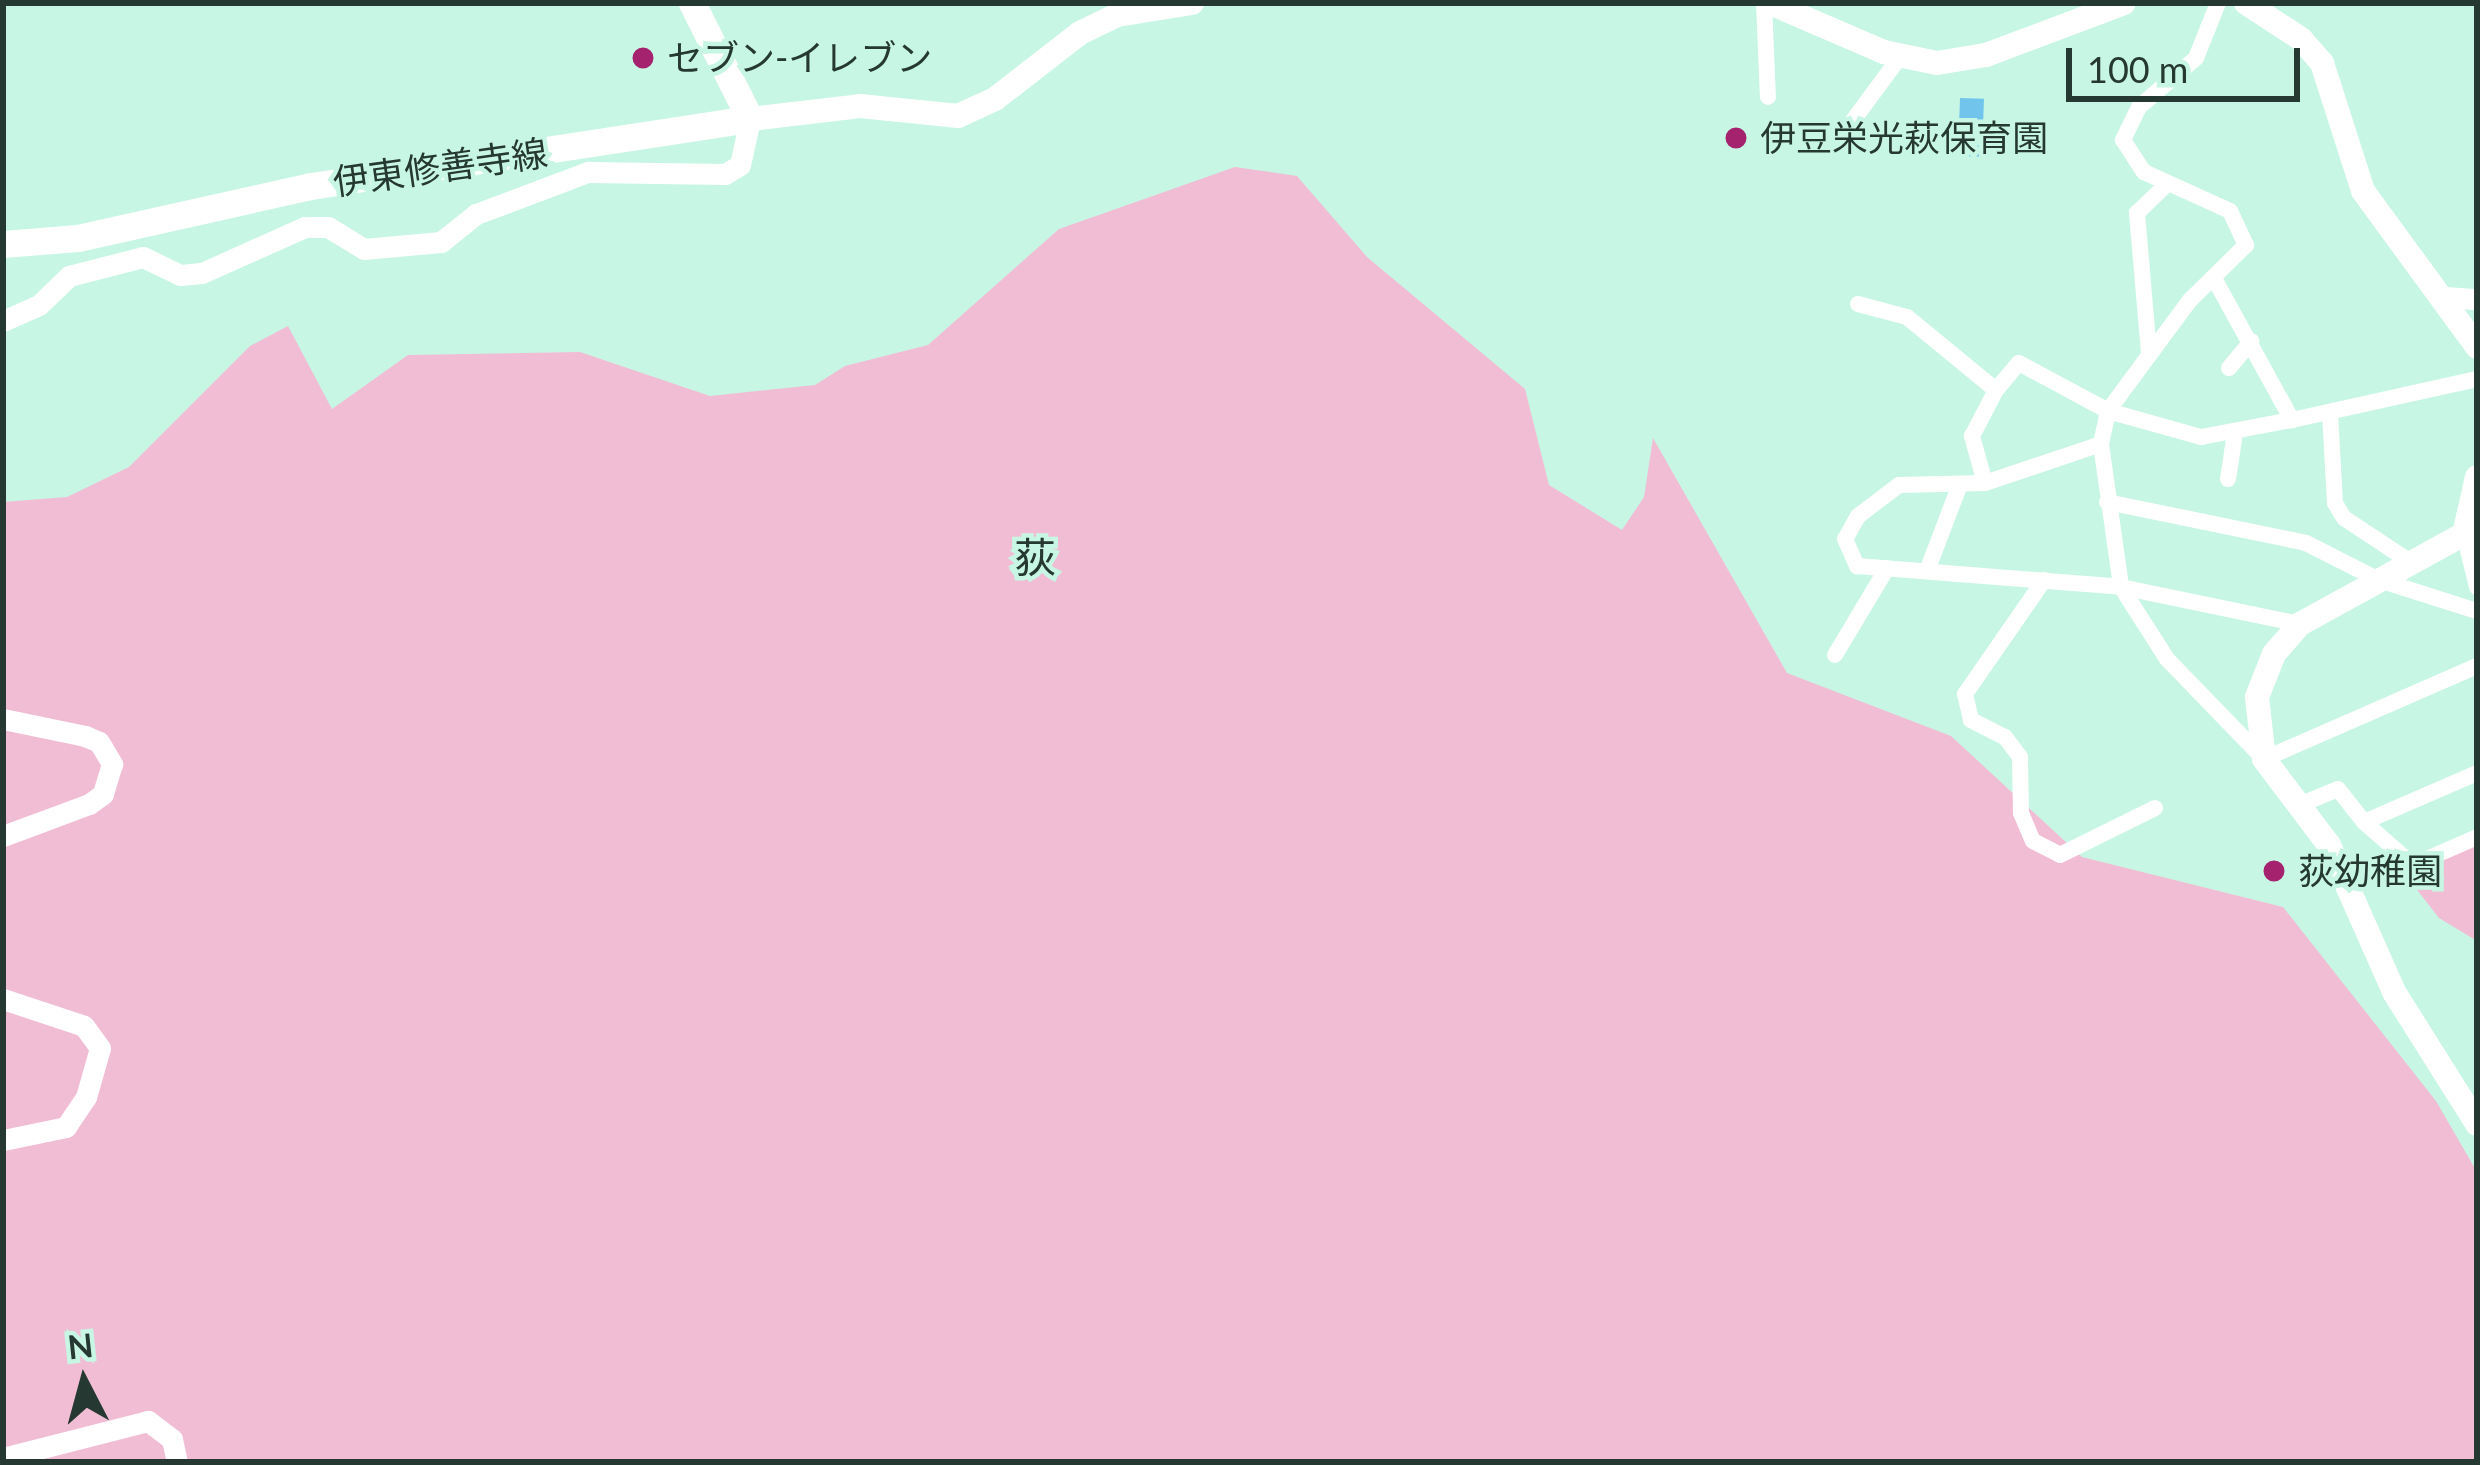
<!DOCTYPE html>
<html>
<head>
<meta charset="utf-8">
<style>
  body { margin:0 }
  #map { position:relative; width:2480px; height:1465px; overflow:hidden; background:#c8f6e4; font-family:Lato,"Noto Sans JP",sans-serif }
  div>[style] { position:absolute }
  [style*='--x'] { left:calc(var(--x)*1px); top:calc(var(--y)*1px); width:calc(var(--w)*1px); rotate:calc(var(--a)*1deg) }
  .green>* { inset:0; background:#f1bdd4 }
  .water>* { inset:0; background:#71c5ed; transform-origin:0 0 }
  .minor>* { height:16px; margin:-8px; padding:0 8px; transform-origin:8px; border-radius:8px; background:#fff }
  .tertiary>* { height:21px; margin:-10.5px; padding:0 10.5px; transform-origin:10.5px; border-radius:10.5px; background:#fff }
  .secondary>* { height:24px; margin:-12px; padding:0 12px; transform-origin:12px; border-radius:12px; background:#fff }
  .primary>* { height:27px; margin:-13.5px; padding:0 13.5px; transform-origin:13.5px; border-radius:13.5px; background:#fff }
  .dots>* { width:33px; height:33px; translate:-50% -50%; box-sizing:border-box; border:6px solid #c8f6e4; border-radius:50% }
  span { translate:-50% -50%; white-space:nowrap; text-align:center; line-height:1.15; -webkit-text-stroke:9px #c8f6e4; paint-order:stroke }
  .poi-label { font-size:36px; color:#253831 }
  .left { translate:0 -50%; text-align:left }
  .street-label { font-size:36px; color:#253831 }
  .quarter-label { font-size:42px; color:#253831 }
  .frame { position:absolute; inset:0; border:6px solid #253831; pointer-events:none }
  .north { position:absolute; left:24px; top:1321px; width:120px; height:120px; -webkit-text-stroke:9px #c8f6e4; paint-order:stroke; rotate:354deg; font-size:33px; font-weight:700; line-height:48px; text-align:center; color:#253831 }
  .north::after { content:''; display:block; margin:auto; width:42px; height:54px; background:#253831; clip-path:polygon(50% 0,100% 100%,50% 72%,0 100%) }
  .scale { position:absolute; left:2066px; top:48px; width:234px; height:54px; box-sizing:border-box; border:6px solid #253831; border-top:0; padding-left:15px; font-size:36px; line-height:42px; white-space:nowrap; color:#253831; -webkit-text-stroke:9px #c8f6e4; paint-order:stroke }
</style>
</head>
<body>
<div id="map">
  <div class="green">
    <div style="clip-path:polygon(1235px 167px,1297px 176px,1367px 257px,1525px 389px,1549px 485px,1622px 530px,1644px 497px,1653px 438px,1787px 673px,1951px 736px,2082px 857px,2283px 907px,2436px 1101px,2477px 1172px,2477px 1462px,3px 1462px,3px 502px,67px 497px,129px 467px,250px 346px,288px 326px,332px 409px,408px 355px,580px 352px,710px 396px,815px 385px,845px 366px,928px 345px,1059px 229px)"></div>
    <div style="clip-path:polygon(2477px 843px,2477px 941px,2439px 918px,2407px 877px)"></div>
  </div>
  <div class="water">
    <div style="left:1960px;top:98px;width:24px;height:58px;rotate:2deg"></div>
  </div>
  <div class="minor">
    <div style="--x:1764;--y:3;--w:94;--a:87.6"></div>
    <div style="--x:2218;--y:3;--w:59;--a:111.8"></div>
    <div style="--x:2196;--y:58;--w:75;--a:139.3"></div>
    <div style="--x:2139;--y:107;--w:37;--a:116"></div>
    <div style="--x:2123;--y:140;--w:38;--a:57"></div>
    <div style="--x:2144;--y:172;--w:94;--a:24.4"></div>
    <div style="--x:2230;--y:211;--w:38;--a:65"></div>
    <div style="--x:2246;--y:245;--w:78;--a:135.5"></div>
    <div style="--x:2190;--y:300;--w:138;--a:126.5"></div>
    <div style="--x:2108;--y:411;--w:34;--a:102"></div>
    <div style="--x:2101;--y:444;--w:144;--a:82"></div>
    <div style="--x:2121;--y:587;--w:85;--a:57.4"></div>
    <div style="--x:2167;--y:659;--w:139;--a:45.9"></div>
    <div style="--x:2264;--y:759;--w:232;--a:-23.6"></div>
    <div style="--x:1840;--y:138;--w:101;--a:-53.5"></div>
    <div style="--x:2215;--y:280;--w:160;--a:61.2"></div>
    <div style="--x:2292;--y:420;--w:189;--a:-12.5"></div>
    <div style="--x:1858;--y:304;--w:51;--a:14.9"></div>
    <div style="--x:1907;--y:317;--w:115;--a:39.4"></div>
    <div style="--x:1996;--y:390;--w:35;--a:-50"></div>
    <div style="--x:2019;--y:363;--w:101;--a:28.3"></div>
    <div style="--x:2108;--y:411;--w:97;--a:15.6"></div>
    <div style="--x:2201;--y:437;--w:93;--a:-10.6"></div>
    <div style="--x:2149;--y:353;--w:141;--a:-94.9"></div>
    <div style="--x:2137;--y:213;--w:42;--a:-44"></div>
    <div style="--x:2229;--y:368;--w:35;--a:-50"></div>
    <div style="--x:2330;--y:412;--w:91;--a:86.9"></div>
    <div style="--x:2335;--y:503;--w:17;--a:59"></div>
    <div style="--x:2344;--y:518;--w:82;--a:33.5"></div>
    <div style="--x:2101;--y:444;--w:122;--a:161.4"></div>
    <div style="--x:1985;--y:483;--w:86;--a:178.7"></div>
    <div style="--x:1899;--y:485;--w:51;--a:142.9"></div>
    <div style="--x:1858;--y:516;--w:26;--a:119"></div>
    <div style="--x:1845;--y:539;--w:30;--a:66"></div>
    <div style="--x:1857;--y:566;--w:265;--a:4.5"></div>
    <div style="--x:2121;--y:587;--w:183;--a:11.7"></div>
    <div style="--x:2228;--y:479;--w:47;--a:-81.3"></div>
    <div style="--x:1985;--y:483;--w:49;--a:-105.5"></div>
    <div style="--x:1972;--y:436;--w:52;--a:-62.4"></div>
    <div style="--x:2107;--y:502;--w:203;--a:11.6"></div>
    <div style="--x:2306;--y:543;--w:82;--a:26.9"></div>
    <div style="--x:2379;--y:580;--w:103;--a:17.6"></div>
    <div style="--x:2464;--y:534;--w:55;--a:76.2"></div>
    <div style="--x:1927;--y:571;--w:93;--a:-69.2"></div>
    <div style="--x:2044;--y:580;--w:139;--a:124.7"></div>
    <div style="--x:1965;--y:694;--w:27;--a:77"></div>
    <div style="--x:1971;--y:720;--w:38;--a:27"></div>
    <div style="--x:2005;--y:737;--w:25;--a:53"></div>
    <div style="--x:2020;--y:757;--w:56;--a:89"></div>
    <div style="--x:2021;--y:813;--w:30;--a:67"></div>
    <div style="--x:2033;--y:841;--w:30;--a:27"></div>
    <div style="--x:2060;--y:855;--w:106;--a:-26.3"></div>
    <div style="--x:1835;--y:655;--w:101;--a:-59.1"></div>
    <div style="--x:2297;--y:806;--w:44;--a:-22.5"></div>
    <div style="--x:2338;--y:789;--w:42;--a:51.8"></div>
    <div style="--x:2364;--y:822;--w:123;--a:-23.4"></div>
    <div style="--x:2364;--y:822;--w:65;--a:41.3"></div>
    <div style="--x:2413;--y:865;--w:70;--a:-23.6"></div>
  </div>
  <div class="tertiary">
    <div style="--x:2445;--y:297;--w:32;--a:4"></div>
    <div style="--x:3;--y:321;--w:39;--a:-24"></div>
    <div style="--x:39;--y:305;--w:42;--a:-44"></div>
    <div style="--x:69;--y:276;--w:76;--a:-14.4"></div>
    <div style="--x:143;--y:257;--w:41;--a:25.9"></div>
    <div style="--x:180;--y:275;--w:22;--a:-5"></div>
    <div style="--x:202;--y:273;--w:113;--a:-24.1"></div>
    <div style="--x:305;--y:227;--w:23;--a:0"></div>
    <div style="--x:328;--y:227;--w:42;--a:31.4"></div>
    <div style="--x:364;--y:249;--w:77;--a:-5.2"></div>
    <div style="--x:441;--y:242;--w:45;--a:-38.7"></div>
    <div style="--x:476;--y:214;--w:120;--a:-20.6"></div>
    <div style="--x:588;--y:172;--w:137;--a:0.8"></div>
    <div style="--x:725;--y:174;--w:17;--a:-31"></div>
    <div style="--x:740;--y:165;--w:47;--a:-77.7"></div>
    <div style="--x:3;--y:719;--w:84;--a:11.7"></div>
    <div style="--x:85;--y:736;--w:15;--a:23"></div>
    <div style="--x:99;--y:742;--w:26;--a:59"></div>
    <div style="--x:112;--y:764;--w:31;--a:107"></div>
    <div style="--x:103;--y:794;--w:17;--a:144"></div>
    <div style="--x:89;--y:804;--w:92;--a:159.6"></div>
    <div style="--x:3;--y:999;--w:85;--a:18.4"></div>
    <div style="--x:84;--y:1026;--w:27;--a:54"></div>
    <div style="--x:100;--y:1048;--w:51;--a:105.9"></div>
    <div style="--x:86;--y:1097;--w:36;--a:124"></div>
    <div style="--x:66;--y:1127;--w:64;--a:168.3"></div>
    <div style="--x:3;--y:1458;--w:150;--a:-14.3"></div>
    <div style="--x:148;--y:1421;--w:30;--a:37"></div>
    <div style="--x:172;--y:1439;--w:24;--a:78"></div>
  </div>
  <div class="secondary">
    <div style="--x:1770;--y:3;--w:124;--a:23.3"></div>
    <div style="--x:1884;--y:52;--w:54;--a:11.7"></div>
    <div style="--x:1937;--y:63;--w:50;--a:-9.3"></div>
    <div style="--x:1986;--y:55;--w:147;--a:-20.6"></div>
    <div style="--x:2246;--y:3;--w:66;--a:33.2"></div>
    <div style="--x:2301;--y:39;--w:32;--a:49"></div>
    <div style="--x:2322;--y:63;--w:134;--a:72.2"></div>
    <div style="--x:2363;--y:191;--w:193;--a:53.8"></div>
    <div style="--x:750;--y:119;--w:111;--a:-6.7"></div>
    <div style="--x:860;--y:106;--w:99;--a:5.8"></div>
    <div style="--x:958;--y:116;--w:41;--a:-24.7"></div>
    <div style="--x:995;--y:99;--w:108;--a:-37.8"></div>
    <div style="--x:1080;--y:33;--w:41;--a:-25.9"></div>
    <div style="--x:1117;--y:15;--w:76;--a:-9.1"></div>
    <div style="--x:2477;--y:477;--w:58;--a:102.8"></div>
    <div style="--x:2464;--y:534;--w:187;--a:151.2"></div>
    <div style="--x:2300;--y:624;--w:40;--a:131"></div>
    <div style="--x:2274;--y:654;--w:46;--a:111.6"></div>
    <div style="--x:2257;--y:697;--w:62;--a:83.6"></div>
    <div style="--x:2264;--y:759;--w:108;--a:52.9"></div>
    <div style="--x:2329;--y:845;--w:161;--a:66.1"></div>
    <div style="--x:2394;--y:992;--w:156;--a:57.8"></div>
  </div>
  <div class="primary">
    <div style="--x:3;--y:244;--w:75;--a:-4.6"></div>
    <div style="--x:78;--y:238;--w:239;--a:-12.6"></div>
    <div style="--x:311;--y:186;--w:444;--a:-8.7"></div>
    <div style="--x:750;--y:119;--w:130;--a:-116.6"></div>
  </div>
  <div class="dots">
    <div style="left:643px;top:58px;background:#a5226f"></div>
    <div style="left:1736px;top:138px;background:#a5226f"></div>
    <div style="left:2274px;top:871px;background:#a5226f"></div>
  </div>
  <div class="poi-label">
    <span class="left" style="left:667px;top:58px">セブン-イレブン</span>
    <span class="left" style="left:1760px;top:138px">伊豆栄光萩保育園</span>
    <span class="left" style="left:2298px;top:871px">荻幼稚園</span>
  </div>
  <div class="street-label">
    <span style="left:440px;top:167px;rotate:-8deg">伊東修善寺線</span>
  </div>
  <div class="quarter-label">
    <span style="left:1035px;top:557px">荻</span>
  </div>
  <div class="frame"></div>
  <div class="north">N</div>
  <div class="scale">100 m</div>
</div>
</body>
</html>
